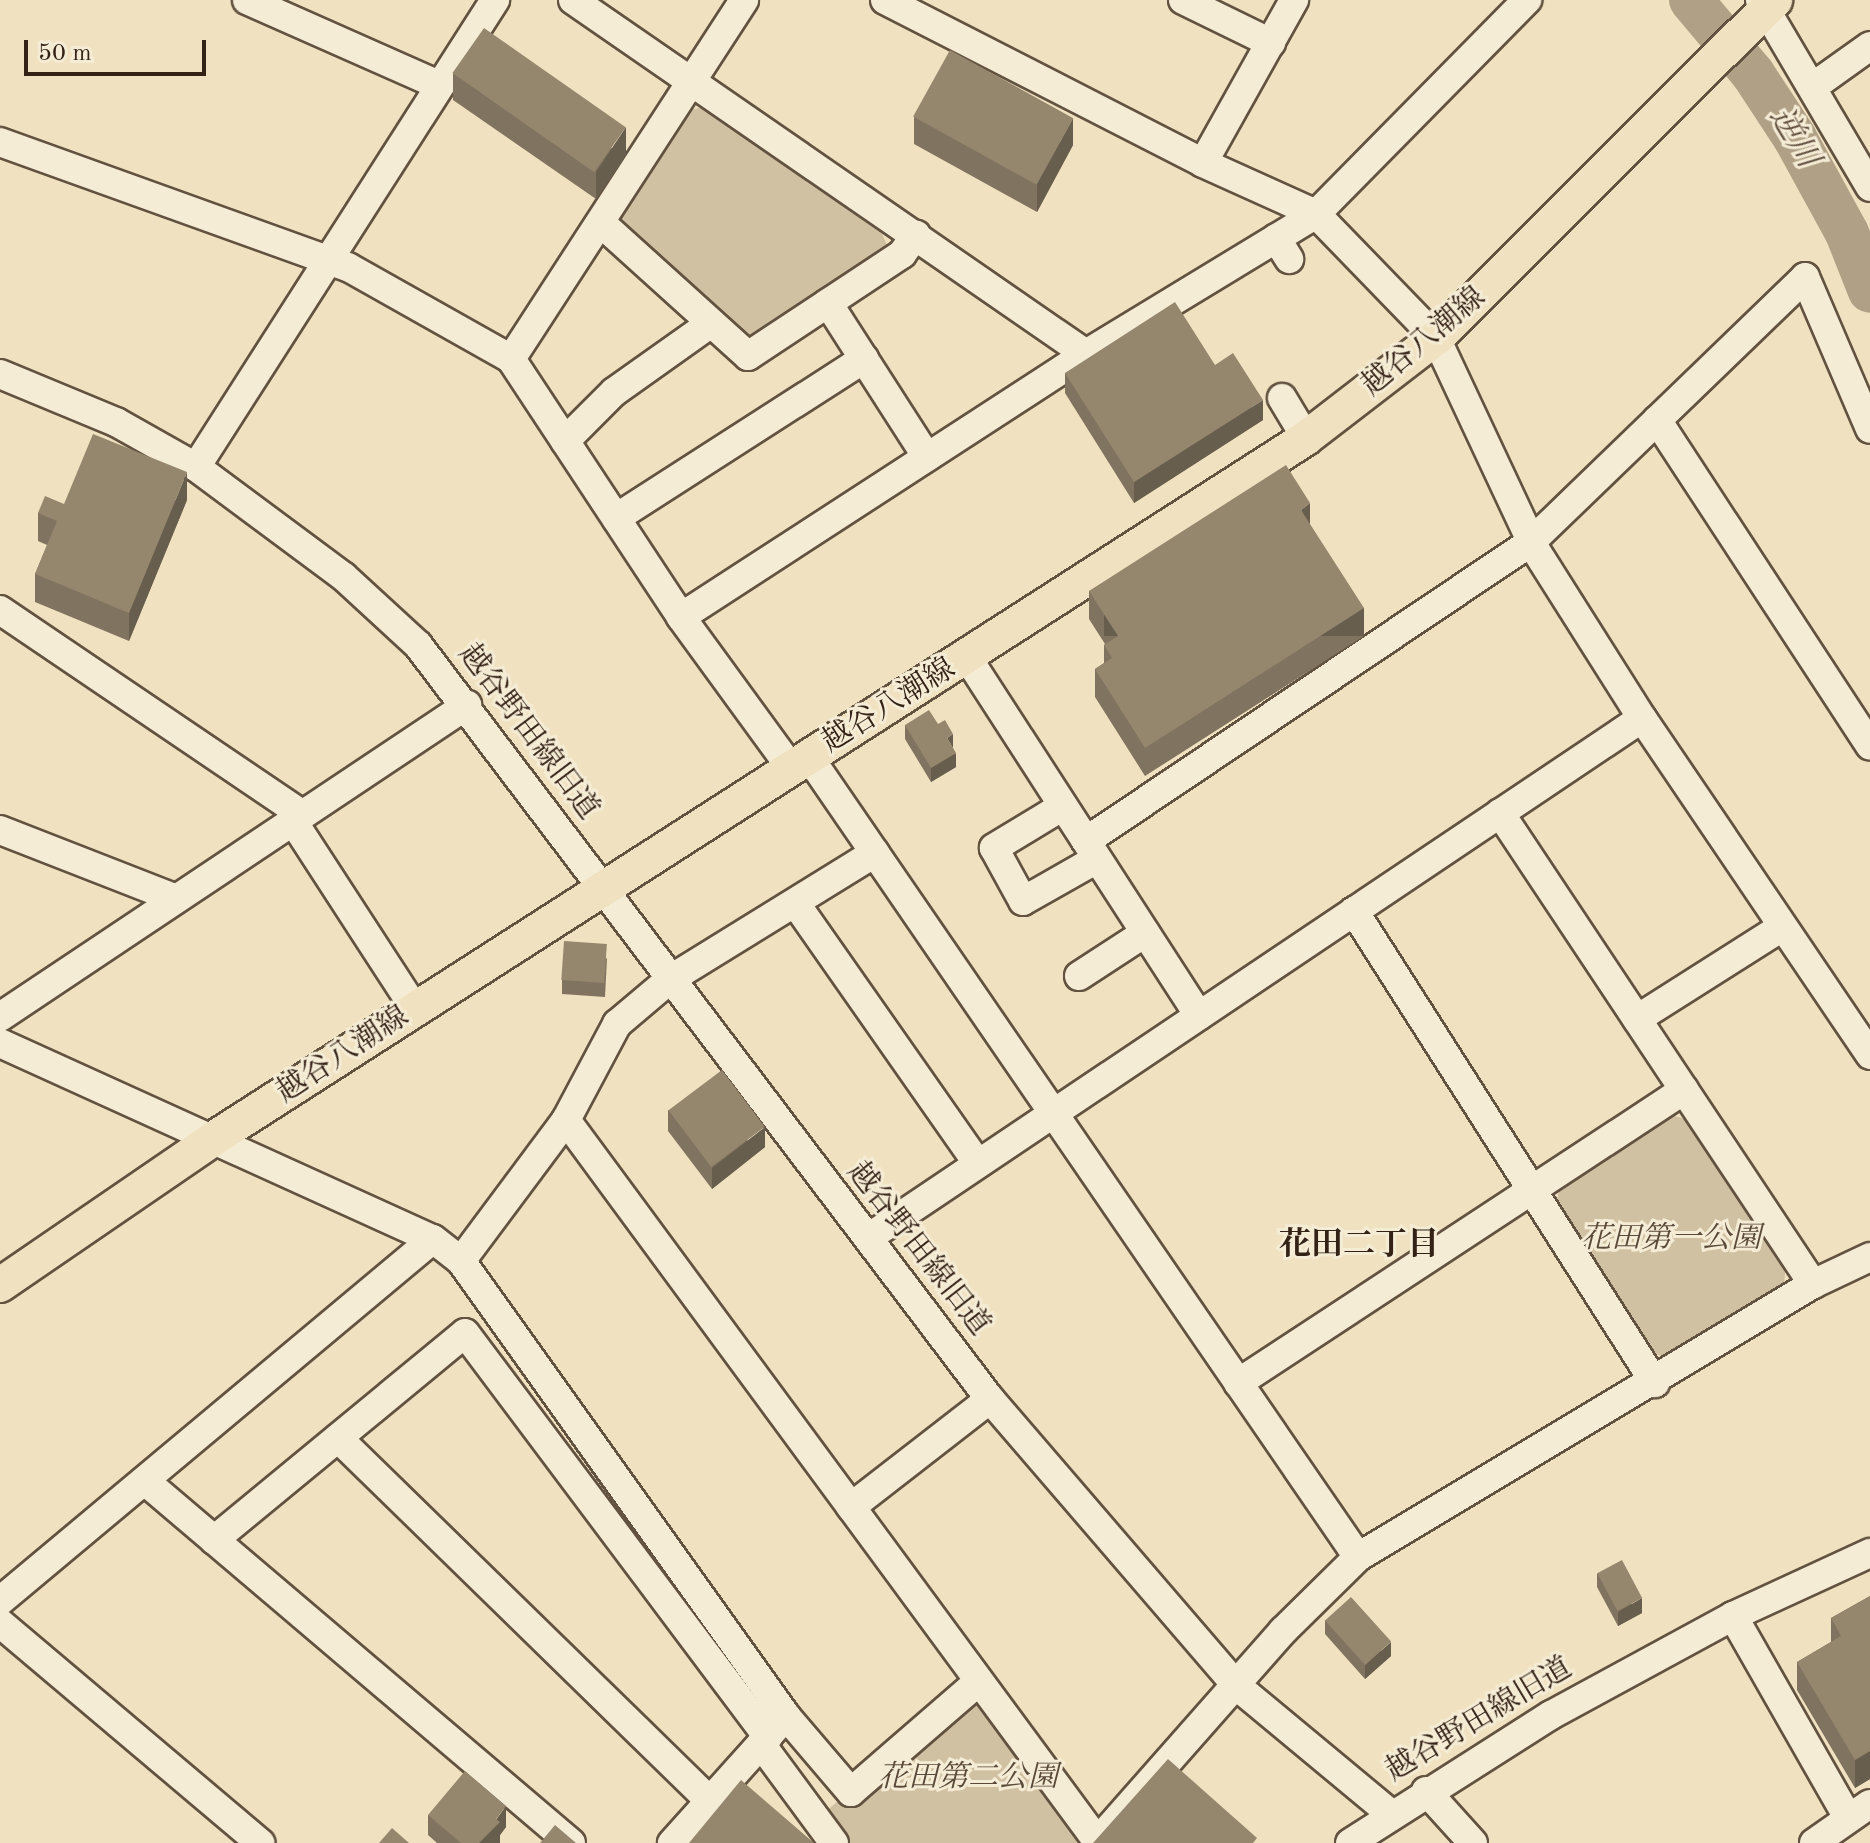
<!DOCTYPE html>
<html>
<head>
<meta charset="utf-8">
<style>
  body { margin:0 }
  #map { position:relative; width:1870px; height:1843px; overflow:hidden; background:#f0e2c0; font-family:"Old Standard TT","Noto Serif JP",serif }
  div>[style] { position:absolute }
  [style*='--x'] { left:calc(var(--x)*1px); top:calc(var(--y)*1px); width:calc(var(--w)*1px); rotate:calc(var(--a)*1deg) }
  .green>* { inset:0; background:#d0c1a3 }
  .river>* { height:44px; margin:-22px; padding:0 22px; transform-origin:22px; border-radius:22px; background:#b0a186 }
  .roads { filter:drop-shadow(2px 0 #625240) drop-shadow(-2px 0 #625240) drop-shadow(0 2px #625240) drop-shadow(0 -2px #625240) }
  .minor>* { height:28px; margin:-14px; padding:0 14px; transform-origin:14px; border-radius:14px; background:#f5ecd6 }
  .major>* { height:34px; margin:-17px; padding:0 17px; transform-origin:17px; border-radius:17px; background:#f0e2c0 }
  .wall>* { inset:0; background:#80735f }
  .shaded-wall>* { inset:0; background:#685e4d; transform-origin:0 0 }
  .building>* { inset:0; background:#95866e; transform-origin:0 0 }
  span { translate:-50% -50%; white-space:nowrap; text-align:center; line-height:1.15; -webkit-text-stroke:6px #f5ecd6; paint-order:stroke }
  .street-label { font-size:30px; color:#332216 }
  .park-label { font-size:30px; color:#5a4a39; font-style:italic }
  .water-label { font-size:32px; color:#5f4e3d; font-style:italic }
  .neighbourhood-label { font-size:32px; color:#332216; font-weight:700 }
  .scale { position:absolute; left:24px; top:40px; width:182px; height:36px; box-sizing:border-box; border:4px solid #332216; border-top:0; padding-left:10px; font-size:24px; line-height:28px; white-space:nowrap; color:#332216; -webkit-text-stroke:6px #f5ecd6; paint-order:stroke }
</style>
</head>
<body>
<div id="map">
  <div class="green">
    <div style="clip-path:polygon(699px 108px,717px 113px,882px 234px,888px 247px,757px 335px,747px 336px,622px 226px,619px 217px,686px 111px)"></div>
    <div style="clip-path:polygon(1674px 1116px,1686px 1119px,1785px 1272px,1784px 1287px,1669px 1359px,1654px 1353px,1556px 1203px,1560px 1188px)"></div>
    <div style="clip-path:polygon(979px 1681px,1096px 1843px,834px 1843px,817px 1819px)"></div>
  </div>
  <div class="river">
    <div style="--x:1691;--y:0;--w:97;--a:50"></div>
    <div style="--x:1753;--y:74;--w:77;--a:56.7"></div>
    <div style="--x:1795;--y:138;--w:108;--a:61.3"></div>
    <div style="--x:1847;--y:233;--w:62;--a:68.4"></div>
  </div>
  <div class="roads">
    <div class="minor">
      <div style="--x:247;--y:0;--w:210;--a:23.9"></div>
      <div style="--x:573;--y:0;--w:623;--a:34.61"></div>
      <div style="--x:885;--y:0;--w:357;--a:27.1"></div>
      <div style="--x:1203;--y:163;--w:124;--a:24.3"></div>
      <div style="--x:1316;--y:214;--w:173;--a:45.9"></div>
      <div style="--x:1436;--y:338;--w:233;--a:64.9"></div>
      <div style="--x:1535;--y:549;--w:200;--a:57.7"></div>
      <div style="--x:1642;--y:718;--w:407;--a:55.9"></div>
      <div style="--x:1183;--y:0;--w:98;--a:26"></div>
      <div style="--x:1760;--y:0;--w:217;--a:59.5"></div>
      <div style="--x:1814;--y:86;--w:69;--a:-35.5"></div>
      <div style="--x:0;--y:142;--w:370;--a:19.8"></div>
      <div style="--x:348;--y:267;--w:187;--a:29.4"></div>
      <div style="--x:511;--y:359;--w:309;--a:56.6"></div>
      <div style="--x:681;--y:617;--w:187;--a:53.9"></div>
      <div style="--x:1203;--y:163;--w:187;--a:-60.8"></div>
      <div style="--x:601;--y:223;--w:198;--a:42.1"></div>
      <div style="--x:748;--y:356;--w:185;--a:-33.5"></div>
      <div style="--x:902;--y:254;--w:24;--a:-54"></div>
      <div style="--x:1276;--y:238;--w:25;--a:58"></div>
      <div style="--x:828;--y:303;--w:183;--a:57.3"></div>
      <div style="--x:511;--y:359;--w:428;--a:-57"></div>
      <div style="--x:0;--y:374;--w:126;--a:22.5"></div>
      <div style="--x:116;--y:422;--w:92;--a:29.4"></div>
      <div style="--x:196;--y:467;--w:184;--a:36.6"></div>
      <div style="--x:344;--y:577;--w:100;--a:42.6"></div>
      <div style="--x:418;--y:645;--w:946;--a:52.82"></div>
      <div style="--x:990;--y:1399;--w:380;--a:49.3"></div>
      <div style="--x:1238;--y:1687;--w:197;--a:39.7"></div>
      <div style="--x:1282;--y:398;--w:47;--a:59"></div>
      <div style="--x:1657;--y:420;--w:389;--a:56.8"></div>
      <div style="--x:565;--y:441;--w:69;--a:-45"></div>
      <div style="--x:614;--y:392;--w:119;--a:-35.4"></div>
      <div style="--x:196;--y:467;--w:555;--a:-57.37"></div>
      <div style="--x:616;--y:518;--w:295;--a:-32.7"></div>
      <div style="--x:0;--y:610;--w:362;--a:34.1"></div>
      <div style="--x:681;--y:617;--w:483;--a:-33"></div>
      <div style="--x:1086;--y:354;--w:269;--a:-31.3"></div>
      <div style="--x:1316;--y:214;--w:301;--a:-45.4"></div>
      <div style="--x:967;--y:657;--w:427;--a:57.1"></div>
      <div style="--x:809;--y:757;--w:970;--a:55.54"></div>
      <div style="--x:1063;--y:806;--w:81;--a:148.7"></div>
      <div style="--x:994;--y:848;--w:60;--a:61.3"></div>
      <div style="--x:1023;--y:901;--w:85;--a:-29.6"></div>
      <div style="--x:1500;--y:813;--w:566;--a:56.39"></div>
      <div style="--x:291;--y:818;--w:228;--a:57"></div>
      <div style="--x:0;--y:830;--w:187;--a:21.3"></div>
      <div style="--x:1086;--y:841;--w:536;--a:-33.9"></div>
      <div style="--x:1531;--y:542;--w:381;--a:-44"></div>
      <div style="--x:1805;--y:277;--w:165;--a:66.8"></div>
      <div style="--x:796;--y:904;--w:317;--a:55"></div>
      <div style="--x:1354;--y:911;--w:560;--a:57.47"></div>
      <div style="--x:1079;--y:976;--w:79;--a:-33.1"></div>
      <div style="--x:0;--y:1017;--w:562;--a:-33.75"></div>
      <div style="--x:1637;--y:1019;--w:172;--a:-32.4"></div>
      <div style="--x:0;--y:1043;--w:475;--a:24.4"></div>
      <div style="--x:433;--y:1239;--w:36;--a:38"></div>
      <div style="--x:461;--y:1261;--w:559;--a:54.46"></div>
      <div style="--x:786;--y:1716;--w:171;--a:131.9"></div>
      <div style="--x:566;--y:1120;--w:897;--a:53.62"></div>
      <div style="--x:868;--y:1238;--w:932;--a:-33.89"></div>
      <div style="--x:461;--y:1261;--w:176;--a:-53.3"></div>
      <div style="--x:566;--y:1120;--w:109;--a:-62"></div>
      <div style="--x:617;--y:1024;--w:68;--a:-40.2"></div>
      <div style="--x:669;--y:980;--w:242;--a:-31.7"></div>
      <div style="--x:1238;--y:1383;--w:534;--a:-33.3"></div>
      <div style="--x:338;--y:1438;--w:520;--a:44.3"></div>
      <div style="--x:145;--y:1481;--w:559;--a:40.36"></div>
      <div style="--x:851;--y:1507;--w:176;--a:-37.8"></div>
      <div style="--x:214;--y:1540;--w:325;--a:-39.5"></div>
      <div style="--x:465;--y:1333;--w:505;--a:53.13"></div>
      <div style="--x:0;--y:1601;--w:564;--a:-39.9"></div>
      <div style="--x:1733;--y:1616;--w:232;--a:60.3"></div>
      <div style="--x:0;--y:1623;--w:341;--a:40.2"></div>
      <div style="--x:786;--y:1716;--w:100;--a:49.5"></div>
      <div style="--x:851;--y:1792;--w:169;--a:-40.9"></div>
      <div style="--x:761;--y:1744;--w:123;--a:53.6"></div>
      <div style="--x:1426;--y:1791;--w:70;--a:47.9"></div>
      <div style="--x:1096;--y:1843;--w:283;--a:-48.6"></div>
      <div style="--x:1283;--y:1631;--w:105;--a:-44.6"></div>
      <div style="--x:1358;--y:1557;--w:531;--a:-30.96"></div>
      <div style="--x:1813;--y:1284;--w:63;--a:-25.3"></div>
      <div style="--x:1350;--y:1843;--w:238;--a:-32.5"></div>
      <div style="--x:1551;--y:1715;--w:207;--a:-28.5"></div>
      <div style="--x:1733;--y:1616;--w:151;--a:-24.7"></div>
      <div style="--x:1814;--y:1843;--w:68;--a:-34.9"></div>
    </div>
    <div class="major">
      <div style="--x:0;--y:1285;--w:258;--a:-34.4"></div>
      <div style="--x:213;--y:1139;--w:1298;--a:-32.67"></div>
      <div style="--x:1306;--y:438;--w:164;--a:-37.6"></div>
      <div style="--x:1436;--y:338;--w:479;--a:-44.9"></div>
    </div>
  </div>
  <div class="wall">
    <div style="clip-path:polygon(453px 73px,626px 155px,596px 199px,453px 100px)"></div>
    <div style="clip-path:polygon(914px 117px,1073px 145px,1037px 212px,914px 144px)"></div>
    <div style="clip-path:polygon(1215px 365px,1263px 420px,1134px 503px,1065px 393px,1065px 373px)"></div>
    <div style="clip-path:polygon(187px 500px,129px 641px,35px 602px,35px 574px,47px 545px,38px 541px,38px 513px,64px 504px)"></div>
    <div style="clip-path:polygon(1310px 525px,1364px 636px,1145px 776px,1095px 697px,1095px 669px,1104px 663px,1104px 645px,1105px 644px,1089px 619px,1089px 591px)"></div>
    <div style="clip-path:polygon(905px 725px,953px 748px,956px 767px,931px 782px,905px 739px)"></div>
    <div style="clip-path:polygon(607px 958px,605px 997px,562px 994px,562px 980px)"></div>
    <div style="clip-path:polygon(668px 1110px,765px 1147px,712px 1189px,668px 1131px)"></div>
    <div style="clip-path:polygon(1597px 1573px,1642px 1613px,1618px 1626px,1597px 1587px)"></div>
    <div style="clip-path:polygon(1870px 1596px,1870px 1779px,1855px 1788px,1797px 1690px,1797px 1662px,1831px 1642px,1831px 1618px)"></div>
    <div style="clip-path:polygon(1325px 1620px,1391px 1656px,1365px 1679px,1325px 1634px)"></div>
    <div style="clip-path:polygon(428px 1815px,506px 1827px,500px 1835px,500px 1843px,437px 1843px,428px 1835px)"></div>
  </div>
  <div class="shaded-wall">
    <div style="clip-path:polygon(1073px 118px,1073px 145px,1037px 212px,1037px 184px)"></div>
    <div style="clip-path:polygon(626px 127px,626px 155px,596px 199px,596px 172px)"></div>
    <div style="clip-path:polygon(1263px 400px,1263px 420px,1134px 503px,1134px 482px)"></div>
    <div style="clip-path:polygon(187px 472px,187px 500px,129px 641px,129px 613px)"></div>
    <div style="clip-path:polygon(1310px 503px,1310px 531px,1301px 510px)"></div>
    <div style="left:1364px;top:608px;width:28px;height:260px;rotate:90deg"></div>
    <div style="clip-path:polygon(953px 734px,953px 748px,947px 738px)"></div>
    <div style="clip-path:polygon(956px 753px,956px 767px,931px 782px,931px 768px)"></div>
    <div style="clip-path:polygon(765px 1127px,765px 1147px,712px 1189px,712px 1168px)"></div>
    <div style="clip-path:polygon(1642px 1598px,1642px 1613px,1618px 1626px,1618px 1612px)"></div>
    <div style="clip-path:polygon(1391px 1642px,1391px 1656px,1365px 1679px,1365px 1665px)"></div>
    <div style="clip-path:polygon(1870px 1751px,1870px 1779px,1855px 1788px,1855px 1760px)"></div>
    <div style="clip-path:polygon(506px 1806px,506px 1827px,500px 1835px,500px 1843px,479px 1843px)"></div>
  </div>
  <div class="building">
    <div style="left:484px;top:28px;width:173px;height:55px;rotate:35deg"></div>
    <div style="left:950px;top:50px;width:141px;height:76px;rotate:29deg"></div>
    <div style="clip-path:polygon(1175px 302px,1215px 365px,1233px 353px,1263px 400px,1134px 482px,1065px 373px)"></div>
    <div style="clip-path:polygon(93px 434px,187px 472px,129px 613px,35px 574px,57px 521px,38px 513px,45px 496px,64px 504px)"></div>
    <div style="clip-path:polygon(1286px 465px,1310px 503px,1301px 510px,1364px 608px,1145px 748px,1095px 669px,1112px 658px,1104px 645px,1118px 636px,1089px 591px)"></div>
    <div style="clip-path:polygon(929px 710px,938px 724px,945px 720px,953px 734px,947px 738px,956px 753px,931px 768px,905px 725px)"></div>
    <div style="left:564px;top:941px;width:43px;height:39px;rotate:4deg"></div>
    <div style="left:722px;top:1070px;width:71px;height:67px;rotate:53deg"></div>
    <div style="left:1622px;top:1560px;width:43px;height:28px;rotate:62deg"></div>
    <div style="clip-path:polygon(1870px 1596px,1870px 1751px,1855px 1760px,1797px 1662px,1841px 1636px,1831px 1618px)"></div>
    <div style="left:1351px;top:1597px;width:60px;height:35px;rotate:48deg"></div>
    <div style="clip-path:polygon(1168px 1759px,1257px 1838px,1253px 1843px,1093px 1843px)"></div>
    <div style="clip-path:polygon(465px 1771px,506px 1806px,496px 1819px,500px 1822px,479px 1843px,461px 1843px,428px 1815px)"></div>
    <div style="clip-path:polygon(741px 1780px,814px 1843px,689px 1843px)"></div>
    <div style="clip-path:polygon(555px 1825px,576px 1843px,540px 1843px)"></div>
    <div style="clip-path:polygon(392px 1828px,409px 1843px,379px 1843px)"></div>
  </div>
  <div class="street-label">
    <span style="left:1424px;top:342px;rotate:-40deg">越谷八潮線</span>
    <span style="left:889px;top:706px;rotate:-32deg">越谷八潮線</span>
    <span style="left:528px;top:732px;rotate:53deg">越谷野田線旧道</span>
    <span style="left:343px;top:1055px;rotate:-33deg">越谷八潮線</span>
    <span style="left:918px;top:1249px;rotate:52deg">越谷野田線旧道</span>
    <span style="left:1479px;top:1720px;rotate:-31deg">越谷野田線旧道</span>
  </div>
  <div class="park-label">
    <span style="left:1671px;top:1239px">花田第一公園</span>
    <span style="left:968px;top:1778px">花田第二公園</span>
  </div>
  <div class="water-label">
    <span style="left:1793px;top:138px;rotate:59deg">逆川</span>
  </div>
  <div class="neighbourhood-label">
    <span style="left:1359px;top:1246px">花田二丁目</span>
  </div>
  <div class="scale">50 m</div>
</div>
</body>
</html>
